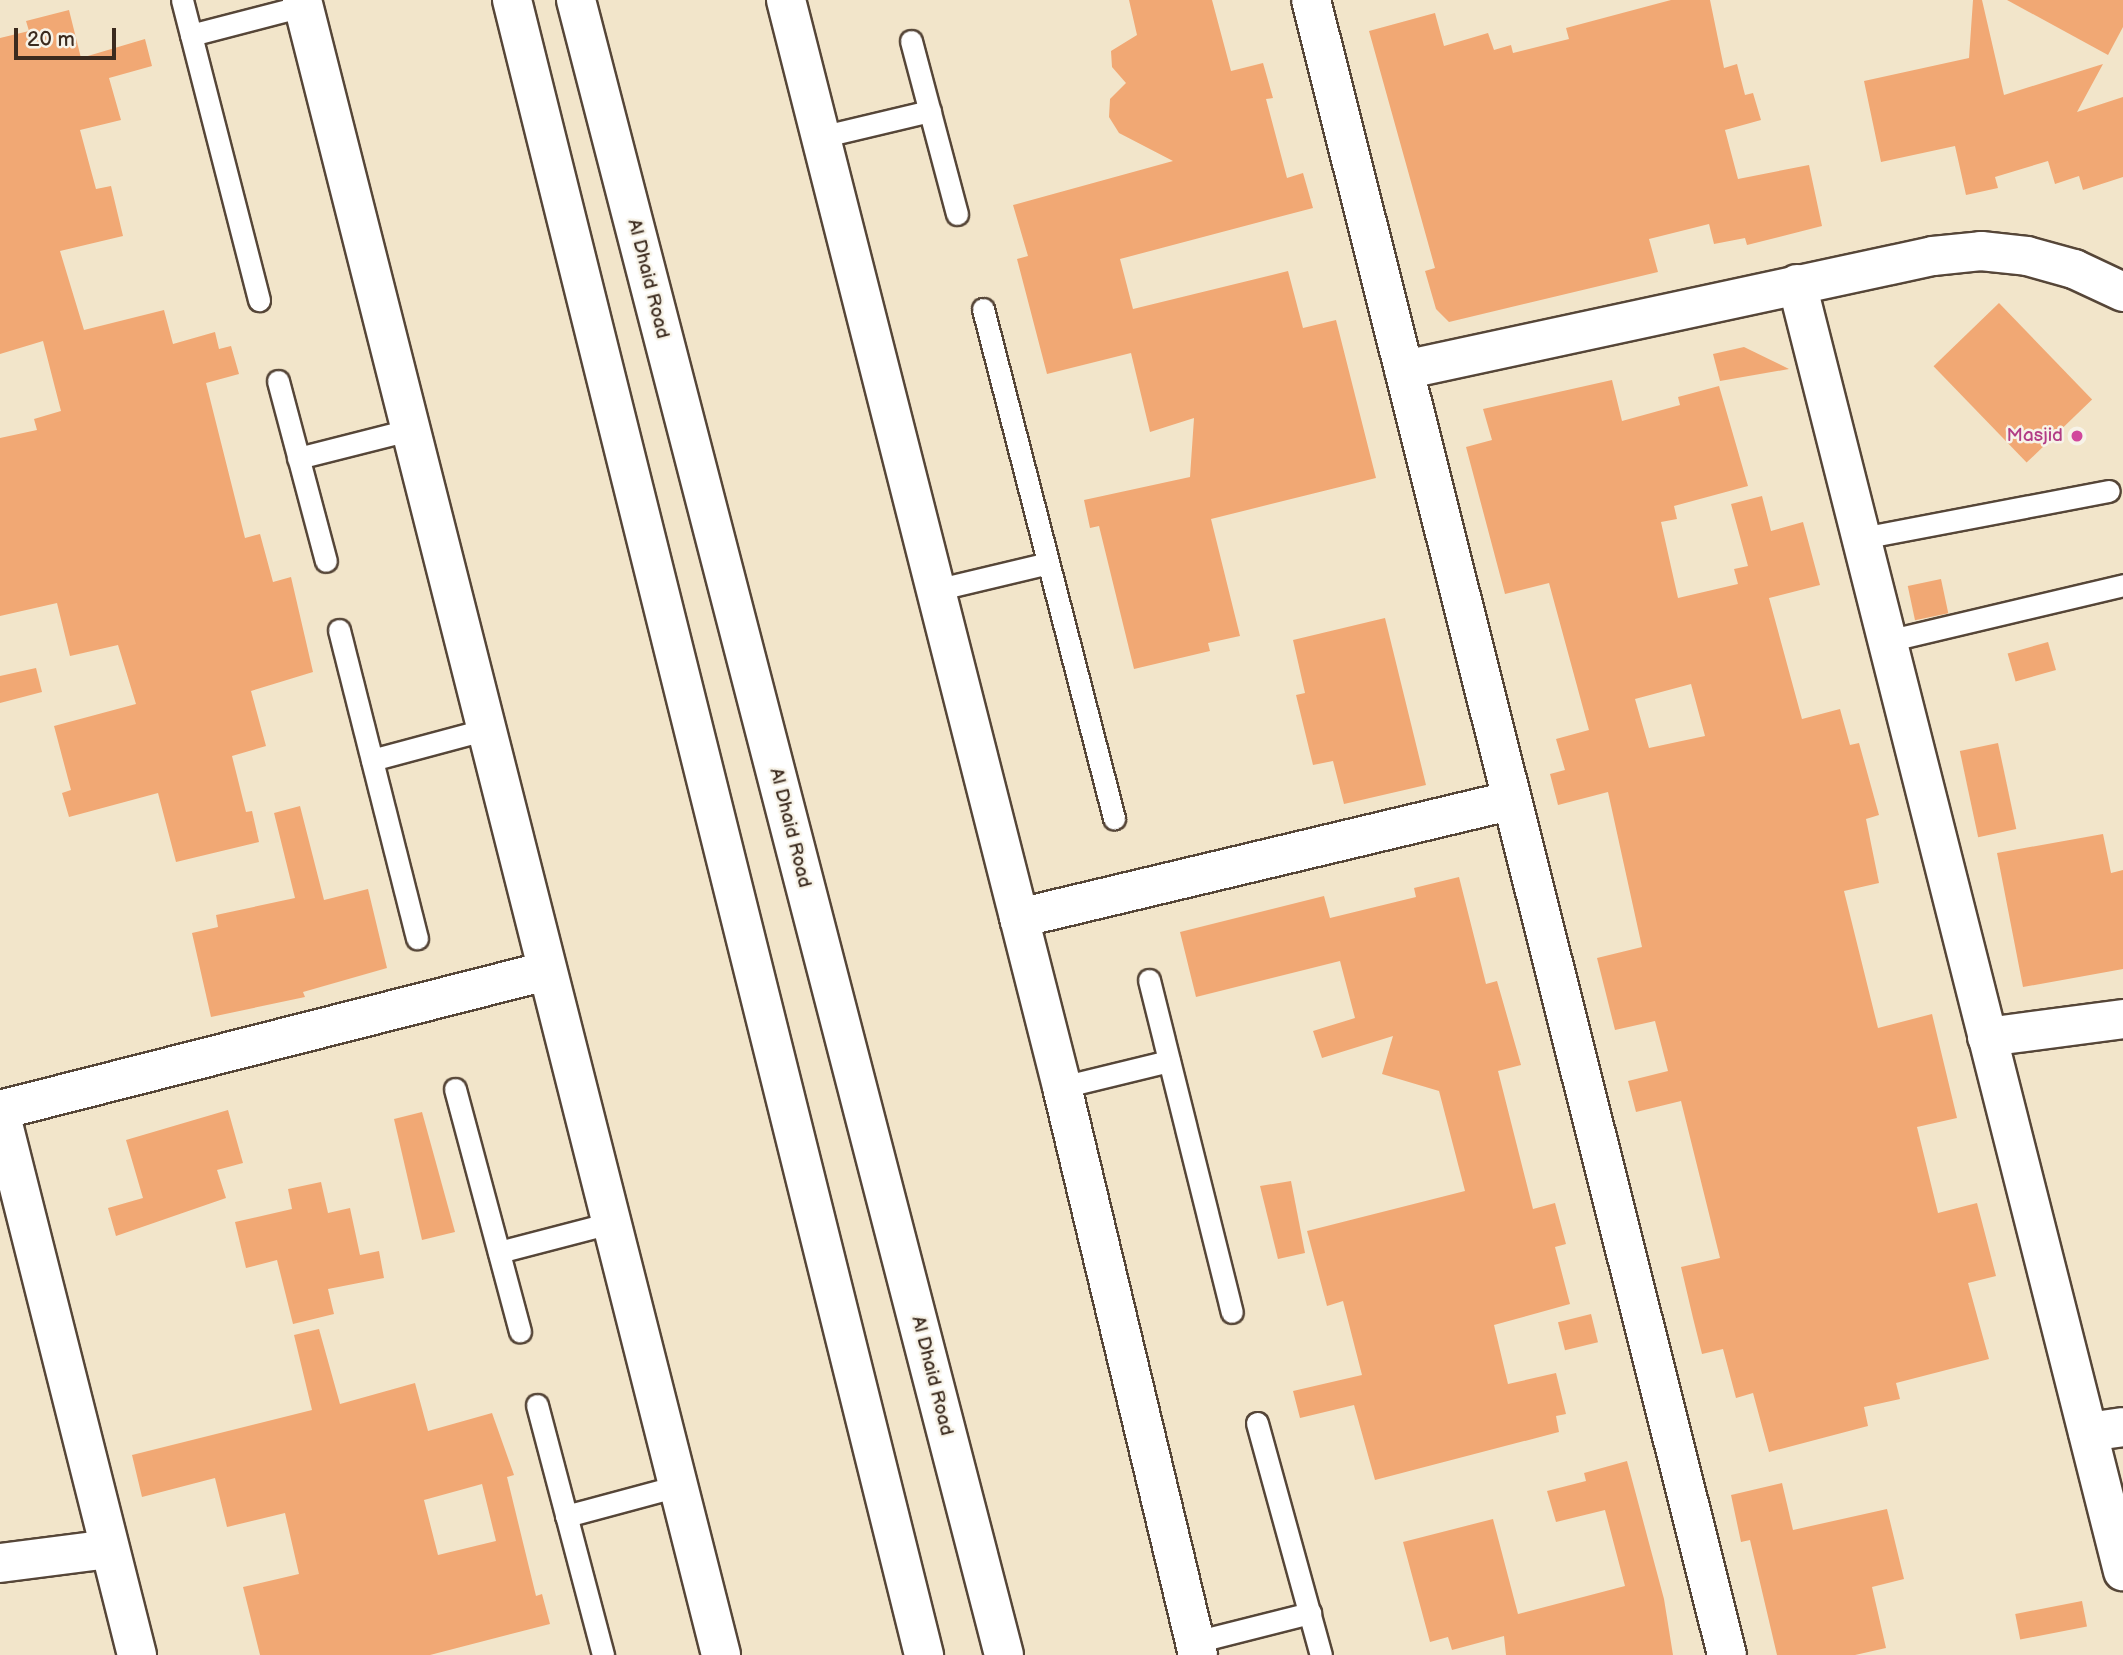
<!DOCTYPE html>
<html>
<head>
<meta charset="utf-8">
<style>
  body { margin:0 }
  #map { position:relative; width:2123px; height:1655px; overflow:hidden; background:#f2e5ca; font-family:"Balsamiq Sans",sans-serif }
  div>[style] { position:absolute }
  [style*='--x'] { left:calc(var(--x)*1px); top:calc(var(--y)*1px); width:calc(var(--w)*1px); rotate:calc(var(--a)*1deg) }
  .building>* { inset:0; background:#f1a874; transform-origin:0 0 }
  .roads { filter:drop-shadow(2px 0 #564638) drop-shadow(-2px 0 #564638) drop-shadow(0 2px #564638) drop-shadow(0 -2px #564638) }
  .service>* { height:21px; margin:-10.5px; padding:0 10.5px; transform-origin:10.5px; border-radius:10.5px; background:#fff }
  .minor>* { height:38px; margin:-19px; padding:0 19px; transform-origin:19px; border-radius:19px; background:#fff }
  .tertiary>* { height:38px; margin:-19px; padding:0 19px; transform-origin:19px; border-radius:19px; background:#fff }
  .motorway>* { height:38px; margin:-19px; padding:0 19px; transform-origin:19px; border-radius:19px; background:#fff }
  .dots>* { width:19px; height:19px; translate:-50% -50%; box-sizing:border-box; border:4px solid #f7f3e8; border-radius:50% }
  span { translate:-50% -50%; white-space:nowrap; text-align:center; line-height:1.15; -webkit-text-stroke:5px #f7f3e8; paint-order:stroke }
  .street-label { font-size:19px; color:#3b2a1e }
  .hotel-label { font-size:19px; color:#b23c85 }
  .right { translate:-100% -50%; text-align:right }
  .scale { position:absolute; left:14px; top:28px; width:102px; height:32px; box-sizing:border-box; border:4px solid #3b2a1e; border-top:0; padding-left:9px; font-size:21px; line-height:24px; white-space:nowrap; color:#3b2a1e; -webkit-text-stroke:5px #f7f3e8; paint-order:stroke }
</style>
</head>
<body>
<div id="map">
  <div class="building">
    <div style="clip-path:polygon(1129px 0,1212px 0,1231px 71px,1263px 63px,1273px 98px,1266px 99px,1287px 178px,1303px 173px,1313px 208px,1120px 259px,1133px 309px,1288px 271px,1303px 328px,1336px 320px,1376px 478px,1211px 519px,1240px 636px,1208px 643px,1210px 651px,1134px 669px,1099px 526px,1090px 528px,1084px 500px,1190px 477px,1194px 418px,1150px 432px,1131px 353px,1047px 374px,1017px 259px,1028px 256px,1013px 205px,1173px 161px,1119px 133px,1109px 117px,1110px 99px,1126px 83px,1112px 67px,1111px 51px,1137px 35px)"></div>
    <div style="clip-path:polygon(1671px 0,1710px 0,1724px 68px,1737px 64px,1745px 95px,1753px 93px,1761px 120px,1725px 130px,1738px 179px,1809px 165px,1822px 226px,1747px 245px,1745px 238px,1714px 244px,1709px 224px,1649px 239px,1658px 272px,1449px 322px,1436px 309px,1425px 271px,1435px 268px,1369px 31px,1435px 13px,1444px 46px,1488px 33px,1494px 50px,1511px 45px,1513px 53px,1569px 39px,1566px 28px)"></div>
    <div style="clip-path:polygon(1973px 0,1982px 0,2004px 95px,2103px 64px,2077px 112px,2123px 97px,2123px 177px,2083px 190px,2079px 176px,2055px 184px,2048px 161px,1995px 177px,1998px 188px,1966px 195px,1955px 146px,1881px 162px,1864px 81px,1969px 58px)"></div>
    <div style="clip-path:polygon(2007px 0,2123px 0,2123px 27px,2108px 55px)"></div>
    <div style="clip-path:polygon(69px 10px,81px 58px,145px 39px,152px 66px,109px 78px,121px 120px,80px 130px,96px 189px,111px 186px,123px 236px,60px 251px,84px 330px,164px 310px,173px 344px,215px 332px,219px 349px,231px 346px,239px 374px,206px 383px,245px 538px,260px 534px,273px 582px,291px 577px,313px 672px,251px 691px,266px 746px,232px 756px,246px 812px,252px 811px,259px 842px,176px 862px,158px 793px,69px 817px,62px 793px,71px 790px,54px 726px,136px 704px,118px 645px,70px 656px,57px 603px,0 616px,0 438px,37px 430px,34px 419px,61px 411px,43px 341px,0 354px,0 38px,29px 31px,26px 21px)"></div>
    <div style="left:1999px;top:303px;width:134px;height:91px;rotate:46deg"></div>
    <div style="clip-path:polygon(1744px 347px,1789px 369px,1720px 381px,1713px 354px)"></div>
    <div style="clip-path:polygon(evenodd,1612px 380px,1622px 421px,1680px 405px,1678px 397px,1719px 386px,1748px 486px,1674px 506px,1677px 519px,1661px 522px,1678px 598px,1738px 584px,1734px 569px,1748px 566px,1731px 504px,1762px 496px,1771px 531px,1803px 522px,1820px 585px,1769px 598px,1802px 719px,1840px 709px,1850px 745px,1859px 743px,1879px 815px,1866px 819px,1879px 883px,1844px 891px,1878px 1028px,1932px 1014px,1957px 1118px,1917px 1127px,1938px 1213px,1977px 1203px,1996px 1276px,1968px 1283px,1989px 1359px,1896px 1383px,1900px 1399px,1864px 1407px,1868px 1426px,1769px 1452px,1753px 1393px,1736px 1398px,1723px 1349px,1702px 1354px,1693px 1318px,1681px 1267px,1720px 1258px,1681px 1101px,1636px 1112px,1628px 1081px,1668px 1071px,1655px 1021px,1615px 1030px,1597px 958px,1642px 947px,1608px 792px,1558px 805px,1550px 774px,1565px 770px,1556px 739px,1589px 730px,1549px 583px,1505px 594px,1466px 447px,1492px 440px,1483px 409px,1612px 380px,1691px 684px,1705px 736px,1649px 748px,1635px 699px,1691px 684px)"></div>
    <div style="left:1941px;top:579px;width:35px;height:34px;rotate:78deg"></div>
    <div style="clip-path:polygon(1385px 618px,1426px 785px,1344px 804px,1333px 761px,1313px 765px,1296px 695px,1305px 693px,1293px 640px)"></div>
    <div style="left:2048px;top:642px;width:29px;height:42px;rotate:74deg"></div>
    <div style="clip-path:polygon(36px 668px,42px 692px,0 703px,0 676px)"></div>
    <div style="left:1998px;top:743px;width:88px;height:39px;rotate:78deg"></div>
    <div style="clip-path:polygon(300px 806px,324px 900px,368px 889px,387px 968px,303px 992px,305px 997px,211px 1017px,192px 933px,218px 927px,216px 915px,295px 898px,274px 813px)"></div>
    <div style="clip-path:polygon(2103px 834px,2111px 873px,2123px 870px,2123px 969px,2023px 987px,1997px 853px)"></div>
    <div style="clip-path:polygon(1459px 877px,1486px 984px,1497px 981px,1521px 1065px,1498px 1071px,1533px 1209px,1555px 1203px,1566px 1244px,1555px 1247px,1570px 1304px,1494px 1325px,1508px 1384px,1556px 1373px,1566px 1414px,1556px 1416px,1559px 1432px,1375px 1480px,1354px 1405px,1300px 1418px,1293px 1391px,1362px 1375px,1343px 1301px,1327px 1306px,1307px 1231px,1465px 1191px,1439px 1091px,1382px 1074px,1393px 1036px,1322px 1058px,1313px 1031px,1355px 1018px,1340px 961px,1196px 997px,1180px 932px,1324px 896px,1330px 918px,1416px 897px,1414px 888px)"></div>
    <div style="clip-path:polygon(228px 1110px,243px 1163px,217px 1170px,226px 1198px,116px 1236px,108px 1208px,143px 1198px,126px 1140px)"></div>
    <div style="clip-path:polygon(422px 1112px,455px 1232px,422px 1240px,394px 1119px)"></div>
    <div style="clip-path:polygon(1291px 1181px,1305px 1253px,1278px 1259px,1260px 1186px)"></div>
    <div style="clip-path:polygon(321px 1182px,328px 1213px,350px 1208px,360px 1255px,379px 1251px,384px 1278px,328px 1289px,334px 1314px,293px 1324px,277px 1260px,246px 1268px,235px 1222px,292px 1209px,288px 1189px)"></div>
    <div style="left:1591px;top:1314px;width:29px;height:34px;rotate:76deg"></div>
    <div style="clip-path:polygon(evenodd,319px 1329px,340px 1404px,415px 1383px,428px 1431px,492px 1413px,514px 1475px,507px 1477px,536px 1596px,542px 1594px,550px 1624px,430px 1655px,260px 1655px,243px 1587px,299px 1574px,285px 1513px,227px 1527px,215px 1478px,142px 1497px,132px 1455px,312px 1410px,294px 1335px,319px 1329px,482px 1484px,496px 1541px,438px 1555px,424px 1500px,482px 1484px)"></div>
    <div style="clip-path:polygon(1627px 1461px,1664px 1599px,1673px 1655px,1506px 1655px,1504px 1636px,1452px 1650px,1448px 1637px,1430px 1642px,1403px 1542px,1493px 1519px,1518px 1614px,1625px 1586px,1605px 1510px,1556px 1522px,1547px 1491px,1586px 1481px,1584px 1473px)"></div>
    <div style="clip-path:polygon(1782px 1483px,1793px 1530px,1887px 1509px,1904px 1579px,1872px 1587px,1886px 1648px,1855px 1655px,1777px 1655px,1750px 1540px,1741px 1542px,1731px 1495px)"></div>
    <div style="left:2082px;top:1601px;width:26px;height:68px;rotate:79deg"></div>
  </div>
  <div class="roads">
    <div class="service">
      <div style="--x:182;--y:0;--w:310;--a:75.6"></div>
      <div style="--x:191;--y:35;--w:116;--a:-14.5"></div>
      <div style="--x:911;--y:41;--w:179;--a:75.1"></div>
      <div style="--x:820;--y:137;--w:113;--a:-13.3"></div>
      <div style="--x:983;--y:309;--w:526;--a:75.57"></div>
      <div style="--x:278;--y:381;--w:186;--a:75.1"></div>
      <div style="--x:298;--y:458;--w:119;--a:-14.2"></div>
      <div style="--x:1862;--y:538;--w:251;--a:-10.8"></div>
      <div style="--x:935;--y:590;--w:116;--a:-13.4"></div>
      <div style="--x:339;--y:630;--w:318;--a:75.8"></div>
      <div style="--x:1887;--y:641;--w:243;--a:-13.3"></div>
      <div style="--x:372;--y:760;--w:120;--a:-15"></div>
      <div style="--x:1149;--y:980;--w:342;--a:76"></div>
      <div style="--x:1062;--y:1087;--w:110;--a:-13.7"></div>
      <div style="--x:455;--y:1089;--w:251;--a:75"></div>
      <div style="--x:499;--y:1252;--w:115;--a:-14.6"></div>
      <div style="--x:537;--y:1405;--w:259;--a:75.2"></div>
      <div style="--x:1257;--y:1423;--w:241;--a:74.6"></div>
      <div style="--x:566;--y:1516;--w:116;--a:-15"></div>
      <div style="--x:1195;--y:1642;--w:119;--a:-14.2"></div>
    </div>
    <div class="minor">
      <div style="--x:302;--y:0;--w:1707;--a:75.79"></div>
      <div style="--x:1311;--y:0;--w:1706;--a:75.89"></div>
      <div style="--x:1797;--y:284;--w:1328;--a:75.79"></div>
      <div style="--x:1404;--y:370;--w:541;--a:-12.16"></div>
      <div style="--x:1933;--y:256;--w:48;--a:-5.9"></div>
      <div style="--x:1981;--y:251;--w:46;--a:6.2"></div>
      <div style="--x:2027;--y:256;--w:49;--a:15.5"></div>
      <div style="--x:2074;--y:269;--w:54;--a:25.1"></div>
      <div style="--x:1019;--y:918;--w:504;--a:-13.43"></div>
      <div style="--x:1987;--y:1037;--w:137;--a:-7.5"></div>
      <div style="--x:0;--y:1110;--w:563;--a:-14.28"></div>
      <div style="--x:0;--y:1112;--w:560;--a:75.84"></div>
      <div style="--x:2088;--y:1432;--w:35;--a:-8"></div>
      <div style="--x:0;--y:1563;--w:110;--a:-7.3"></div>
    </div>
    <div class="tertiary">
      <div style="--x:786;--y:0;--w:1121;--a:75.75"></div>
      <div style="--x:1062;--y:1087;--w:584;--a:76.53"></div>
    </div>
    <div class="motorway">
      <div style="--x:512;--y:0;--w:1706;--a:76.02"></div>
      <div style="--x:576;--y:0;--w:1709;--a:75.5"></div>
    </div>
  </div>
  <div class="dots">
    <div style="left:2077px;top:436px;background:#d1479c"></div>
  </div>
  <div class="street-label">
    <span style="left:648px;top:279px;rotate:76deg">Al Dhaid Road</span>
    <span style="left:790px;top:828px;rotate:76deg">Al Dhaid Road</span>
    <span style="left:932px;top:1376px;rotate:76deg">Al Dhaid Road</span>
  </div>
  <div class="hotel-label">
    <span class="right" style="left:2063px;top:436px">Masjid</span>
  </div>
  <div class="scale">20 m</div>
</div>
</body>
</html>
